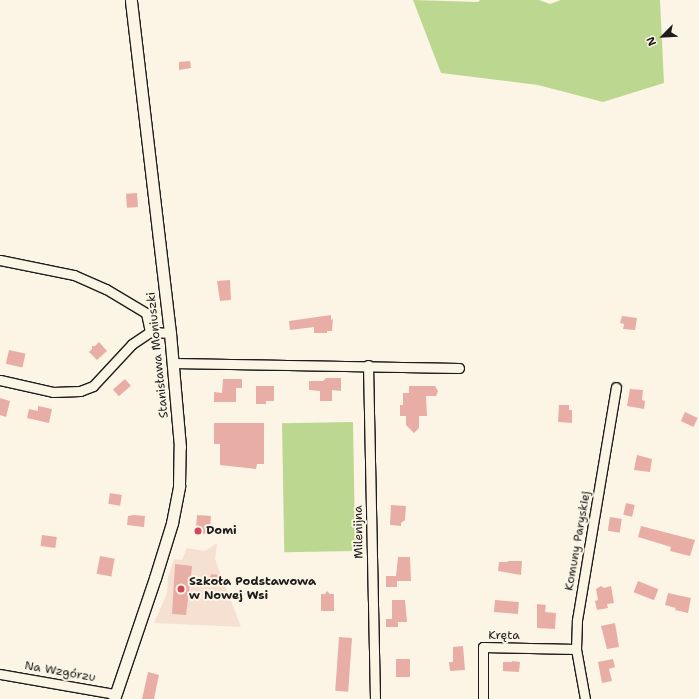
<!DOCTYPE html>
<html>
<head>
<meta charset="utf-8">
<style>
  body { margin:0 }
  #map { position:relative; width:699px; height:699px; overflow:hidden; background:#fcf5e5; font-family:"Shantell Sans",sans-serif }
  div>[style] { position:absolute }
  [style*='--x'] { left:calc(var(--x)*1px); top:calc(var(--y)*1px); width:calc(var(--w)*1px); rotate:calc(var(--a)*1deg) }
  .built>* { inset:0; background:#f6e0d2 }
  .green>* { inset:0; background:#bcd890; transform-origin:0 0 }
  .building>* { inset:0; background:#e8aea5; transform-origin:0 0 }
  .roads { filter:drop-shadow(1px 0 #1c1c1c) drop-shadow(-1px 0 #1c1c1c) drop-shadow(0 1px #1c1c1c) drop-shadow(0 -1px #1c1c1c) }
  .minor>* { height:9px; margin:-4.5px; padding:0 4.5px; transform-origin:4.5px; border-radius:4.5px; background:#fcf5e5 }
  .major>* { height:11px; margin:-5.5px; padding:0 5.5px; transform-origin:5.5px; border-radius:5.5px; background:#fcf5e5 }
  .dots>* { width:11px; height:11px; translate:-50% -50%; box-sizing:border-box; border:2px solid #fcf5e5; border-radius:50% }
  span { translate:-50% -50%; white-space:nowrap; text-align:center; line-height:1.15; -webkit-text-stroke:4px #fcf5e5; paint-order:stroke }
  .street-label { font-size:12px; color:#1c1c1c }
  .poi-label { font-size:12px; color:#1c1c1c; font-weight:700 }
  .left { translate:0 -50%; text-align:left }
  .north { position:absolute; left:643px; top:16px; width:40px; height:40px; -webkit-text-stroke:3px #fcf5e5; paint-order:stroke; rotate:246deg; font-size:11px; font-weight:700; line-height:16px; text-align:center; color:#1c1c1c }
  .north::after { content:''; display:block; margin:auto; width:14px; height:18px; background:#1c1c1c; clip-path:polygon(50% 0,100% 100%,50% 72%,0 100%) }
</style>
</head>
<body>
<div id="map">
  <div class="built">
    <div style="clip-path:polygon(217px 543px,215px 559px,241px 627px,154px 623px,167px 593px,168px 577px,174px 559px,182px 560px,187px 548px,205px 551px)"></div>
  </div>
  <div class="green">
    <div style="clip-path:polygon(413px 0,478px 2px,480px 0,539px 0,550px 4px,561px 0,660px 0,664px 83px,603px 102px,538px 85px,441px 73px)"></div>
    <div style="left:353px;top:422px;width:129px;height:71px;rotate:89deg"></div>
  </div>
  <div class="building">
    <div style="clip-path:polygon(190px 61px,191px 68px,179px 70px,179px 62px)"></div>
    <div style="left:137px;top:193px;width:14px;height:11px;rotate:86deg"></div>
    <div style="clip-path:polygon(230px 280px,231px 300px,220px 301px,217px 281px)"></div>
    <div style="clip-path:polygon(331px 315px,331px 320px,333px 319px,332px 331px,327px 331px,327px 333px,314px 333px,314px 327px,290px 330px,289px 321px)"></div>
    <div style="clip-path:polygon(622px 316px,637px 318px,635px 330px,623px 329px,624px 324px,620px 323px)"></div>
    <div style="clip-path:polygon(99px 342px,107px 351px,97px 360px,89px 352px,92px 349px,92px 346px,95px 346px)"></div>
    <div style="left:9px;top:350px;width:17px;height:14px;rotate:13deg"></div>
    <div style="clip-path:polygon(326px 378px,341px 378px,341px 391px,332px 390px,332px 401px,320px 401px,320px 391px,309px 390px,309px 381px,323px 381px)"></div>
    <div style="left:125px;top:379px;width:9px;height:16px;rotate:49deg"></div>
    <div style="clip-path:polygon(223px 379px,242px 379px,242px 388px,236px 388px,236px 402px,214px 402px,214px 392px,222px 393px)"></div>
    <div style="clip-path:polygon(256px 386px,274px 386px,274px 401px,266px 401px,266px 404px,256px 404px)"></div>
    <div style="clip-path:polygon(409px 386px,435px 386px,438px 391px,436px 396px,426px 396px,427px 416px,419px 416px,419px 428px,414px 433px,406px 425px,406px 416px,400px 416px,400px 405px,403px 405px,403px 393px,409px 393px)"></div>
    <div style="clip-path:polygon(630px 389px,643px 390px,642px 400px,645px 401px,644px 409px,627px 406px)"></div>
    <div style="clip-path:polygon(0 398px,10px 401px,6px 417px,0 415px)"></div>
    <div style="clip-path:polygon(559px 405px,569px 405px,569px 410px,572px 410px,572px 423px,558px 422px)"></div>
    <div style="clip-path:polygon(38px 406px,52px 409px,49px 423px,27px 418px,29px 409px,38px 411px)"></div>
    <div style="left:685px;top:412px;width:14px;height:10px;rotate:25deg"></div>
    <div style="clip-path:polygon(214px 423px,264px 423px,264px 464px,257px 464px,256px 469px,220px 465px,220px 444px,214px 444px)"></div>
    <div style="clip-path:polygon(637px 455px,652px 459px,650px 472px,634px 470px)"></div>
    <div style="left:110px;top:493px;width:12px;height:11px;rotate:9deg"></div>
    <div style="left:626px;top:503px;width:9px;height:12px;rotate:13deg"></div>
    <div style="clip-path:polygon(391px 505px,406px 506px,405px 520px,401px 523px,401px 526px,390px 525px)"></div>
    <div style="clip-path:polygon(133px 515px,145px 516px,144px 527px,127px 525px,128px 516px)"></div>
    <div style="left:197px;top:515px;width:14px;height:18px;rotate:4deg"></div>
    <div style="left:610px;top:517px;width:12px;height:14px;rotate:9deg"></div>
    <div style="clip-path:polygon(641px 526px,695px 540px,690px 556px,670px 551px,671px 547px,638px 537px)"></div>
    <div style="left:42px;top:535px;width:15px;height:11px;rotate:8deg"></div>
    <div style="left:100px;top:556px;width:15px;height:18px;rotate:11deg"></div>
    <div style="clip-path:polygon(398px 557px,410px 557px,411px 581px,397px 581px,397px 587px,386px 587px,386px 576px,396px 576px)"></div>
    <div style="clip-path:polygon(508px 561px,522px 561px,521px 575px,498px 571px,499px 562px,508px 562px)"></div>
    <div style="clip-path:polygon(175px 564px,192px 566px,191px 577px,210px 578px,211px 574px,219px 575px,217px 586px,190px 583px,186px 615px,172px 614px)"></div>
    <div style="left:638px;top:581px;width:22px;height:12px;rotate:22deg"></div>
    <div style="clip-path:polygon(601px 586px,604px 588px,611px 586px,614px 603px,607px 604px,608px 608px,597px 610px,595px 601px,598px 600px,596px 589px)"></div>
    <div style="clip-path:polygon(327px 591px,330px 594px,334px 594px,334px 611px,321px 611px,321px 594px,325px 594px)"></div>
    <div style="clip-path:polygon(668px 593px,691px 598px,688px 613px,675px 610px,676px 608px,665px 605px)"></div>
    <div style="clip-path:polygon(392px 600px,405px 600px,407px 622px,398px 622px,398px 627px,386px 627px,386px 619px,392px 619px)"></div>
    <div style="left:495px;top:600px;width:24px;height:12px;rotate:5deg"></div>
    <div style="clip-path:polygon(537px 604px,546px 605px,545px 612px,556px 613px,555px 629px,537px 628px)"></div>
    <div style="clip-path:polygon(615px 623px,619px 647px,607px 649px,601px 626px)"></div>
    <div style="left:339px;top:637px;width:13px;height:54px;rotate:4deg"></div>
    <div style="clip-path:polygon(463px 646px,465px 670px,450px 671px,449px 662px,453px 662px,453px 647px)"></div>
    <div style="left:396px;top:659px;width:14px;height:18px"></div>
    <div style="clip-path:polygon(613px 659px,615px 667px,609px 669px,612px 681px,602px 683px,598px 662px)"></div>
    <div style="clip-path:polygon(512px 661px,520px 662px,519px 672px,503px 671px,503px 662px,512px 662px)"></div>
    <div style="clip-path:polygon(148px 672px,159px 675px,157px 684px,154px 699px,142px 699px)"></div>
  </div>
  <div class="roads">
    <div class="minor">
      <div style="--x:0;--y:260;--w:76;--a:11.5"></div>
      <div style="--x:74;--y:275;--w:35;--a:24"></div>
      <div style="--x:106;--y:289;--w:47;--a:31"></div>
      <div style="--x:146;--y:313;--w:19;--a:78"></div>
      <div style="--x:173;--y:363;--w:286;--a:1"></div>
      <div style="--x:368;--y:365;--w:334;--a:88.8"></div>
      <div style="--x:0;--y:380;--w:54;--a:12.8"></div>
      <div style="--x:53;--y:392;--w:27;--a:-2"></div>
      <div style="--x:80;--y:391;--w:14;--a:-21"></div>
      <div style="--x:93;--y:386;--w:57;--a:-47.1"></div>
      <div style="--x:132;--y:344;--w:22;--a:-34"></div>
      <div style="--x:150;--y:332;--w:20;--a:3"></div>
      <div style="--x:0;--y:674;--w:117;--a:9.9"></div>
      <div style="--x:483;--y:699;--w:52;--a:-90"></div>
      <div style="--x:483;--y:647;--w:93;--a:1.2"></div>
      <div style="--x:585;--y:699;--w:51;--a:-100.2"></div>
      <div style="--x:576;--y:649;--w:29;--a:-88"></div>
      <div style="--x:577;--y:620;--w:236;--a:-80.5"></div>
    </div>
    <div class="major">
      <div style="--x:114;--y:699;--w:128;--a:-71.3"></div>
      <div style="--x:155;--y:578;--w:58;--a:-72.8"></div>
      <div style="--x:172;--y:523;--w:38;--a:-79"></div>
      <div style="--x:179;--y:486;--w:39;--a:-89"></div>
      <div style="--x:180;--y:447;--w:114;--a:-95"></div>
      <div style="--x:170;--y:333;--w:335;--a:-96.7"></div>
    </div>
  </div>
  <div class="dots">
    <div style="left:198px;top:531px;background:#d1495b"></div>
    <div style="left:181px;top:589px;background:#d1495b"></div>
  </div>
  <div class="street-label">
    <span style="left:158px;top:355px;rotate:-96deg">Stanisława Moniuszki</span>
    <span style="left:359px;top:532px;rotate:-91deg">Milenijna</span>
    <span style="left:578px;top:541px;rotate:-80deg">Komuny Paryskiej</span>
    <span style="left:504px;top:636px">Kręta</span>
    <span style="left:60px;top:672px;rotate:10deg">Na Wzgórzu</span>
  </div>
  <div class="poi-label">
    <span class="left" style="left:206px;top:531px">Domi</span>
    <span class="left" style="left:189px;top:589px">Szkoła Podstawowa<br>w Nowej Wsi</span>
  </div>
  <div class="north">N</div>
</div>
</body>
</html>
